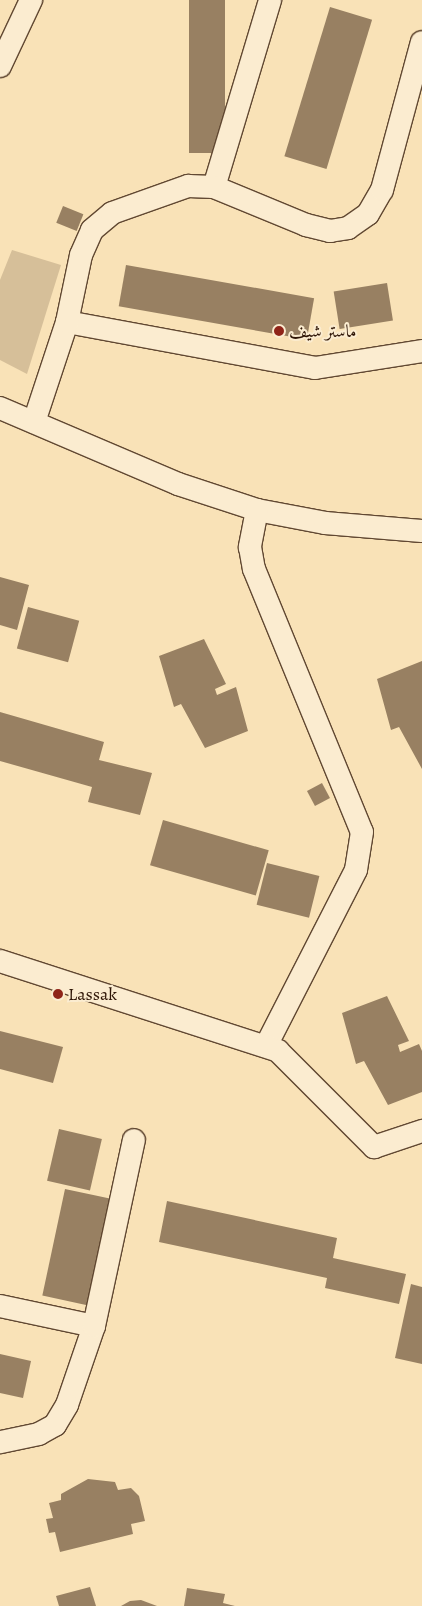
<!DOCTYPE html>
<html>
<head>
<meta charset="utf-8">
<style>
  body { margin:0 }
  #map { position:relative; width:422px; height:1606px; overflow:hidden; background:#f9e2b7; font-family:Alegreya,Amiri,serif }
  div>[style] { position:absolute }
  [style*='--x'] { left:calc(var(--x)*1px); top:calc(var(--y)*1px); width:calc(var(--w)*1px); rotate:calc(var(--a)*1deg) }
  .green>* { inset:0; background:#d6bf99 }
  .building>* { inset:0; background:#988062; transform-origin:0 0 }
  .roads { filter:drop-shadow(1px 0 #614832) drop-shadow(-1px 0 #614832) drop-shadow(0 1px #614832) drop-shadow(0 -1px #614832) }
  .minor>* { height:22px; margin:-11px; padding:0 11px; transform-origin:11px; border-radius:11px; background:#fbecd0 }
  .dots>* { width:14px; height:14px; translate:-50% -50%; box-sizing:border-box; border:2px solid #fbecd0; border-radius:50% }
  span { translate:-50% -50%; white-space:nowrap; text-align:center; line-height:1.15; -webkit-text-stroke:4px #fbecd0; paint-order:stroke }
  .poi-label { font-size:18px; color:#2e1506 }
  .left { translate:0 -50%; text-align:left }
</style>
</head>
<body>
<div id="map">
  <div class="green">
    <div style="clip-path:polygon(12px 250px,61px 265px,27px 374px,0 360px,0 280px)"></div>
  </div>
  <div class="building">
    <div style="left:189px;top:0;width:36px;height:153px"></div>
    <div style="left:330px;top:7px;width:44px;height:156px;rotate:17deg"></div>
    <div style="left:63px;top:206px;width:22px;height:18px;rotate:22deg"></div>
    <div style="left:126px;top:265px;width:191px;height:42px;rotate:10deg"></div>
    <div style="left:387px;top:283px;width:38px;height:54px;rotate:81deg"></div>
    <div style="clip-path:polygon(0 577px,29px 585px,17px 630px,0 625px)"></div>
    <div style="left:28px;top:607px;width:53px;height:43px;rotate:15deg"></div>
    <div style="clip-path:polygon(204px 639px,226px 684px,215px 689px,217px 695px,236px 687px,248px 731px,205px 748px,181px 704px,174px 707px,159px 656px)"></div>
    <div style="clip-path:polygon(422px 661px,422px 769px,399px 727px,391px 730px,377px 679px)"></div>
    <div style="clip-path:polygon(0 712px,104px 742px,99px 760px,152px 773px,140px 815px,88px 802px,92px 787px,0 761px)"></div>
    <div style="left:322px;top:783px;width:17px;height:17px;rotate:62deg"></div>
    <div style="left:163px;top:820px;width:110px;height:47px;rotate:16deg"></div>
    <div style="left:267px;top:863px;width:54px;height:43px;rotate:14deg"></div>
    <div style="clip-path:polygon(387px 996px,409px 1041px,398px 1045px,400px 1052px,419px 1044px,422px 1051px,422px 1092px,388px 1105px,364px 1061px,356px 1064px,342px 1013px)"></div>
    <div style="clip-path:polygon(0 1031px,63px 1047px,53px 1083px,0 1069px)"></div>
    <div style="left:59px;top:1129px;width:44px;height:53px;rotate:13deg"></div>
    <div style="left:65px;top:1189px;width:47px;height:109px;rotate:12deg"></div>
    <div style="clip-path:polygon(167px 1201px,337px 1238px,333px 1258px,406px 1274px,399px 1304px,325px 1288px,327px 1278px,159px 1242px)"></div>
    <div style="clip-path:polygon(411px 1284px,422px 1287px,422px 1364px,395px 1358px)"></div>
    <div style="clip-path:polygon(0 1354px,31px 1361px,23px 1398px,0 1393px)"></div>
    <div style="clip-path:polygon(88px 1479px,115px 1482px,118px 1490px,131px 1488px,139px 1496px,145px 1521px,131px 1524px,133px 1534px,60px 1552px,55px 1532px,49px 1533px,46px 1519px,53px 1518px,49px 1503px,61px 1500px,61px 1494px)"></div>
    <div style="clip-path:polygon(90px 1587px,96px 1606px,59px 1606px,56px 1596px)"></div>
    <div style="clip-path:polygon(187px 1588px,225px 1594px,223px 1603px,235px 1606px,184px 1606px)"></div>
    <div style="clip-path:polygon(141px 1600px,157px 1606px,121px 1606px,130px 1601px)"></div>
  </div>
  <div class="roads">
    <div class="minor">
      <div style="--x:0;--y:66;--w:73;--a:-64.8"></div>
      <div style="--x:214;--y:187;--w:195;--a:-73.3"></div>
      <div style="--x:67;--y:322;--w:252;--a:10.5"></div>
      <div style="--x:315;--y:368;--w:108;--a:-9"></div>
      <div style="--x:0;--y:408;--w:194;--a:23.1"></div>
      <div style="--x:178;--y:484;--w:83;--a:18.2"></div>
      <div style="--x:257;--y:510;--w:69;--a:10.8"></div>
      <div style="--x:325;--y:523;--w:97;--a:4.7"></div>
      <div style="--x:34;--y:422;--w:105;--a:-71.7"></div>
      <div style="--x:67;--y:322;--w:68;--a:-78.2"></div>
      <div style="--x:81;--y:255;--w:27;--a:-66"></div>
      <div style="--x:92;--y:230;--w:26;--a:-40"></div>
      <div style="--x:112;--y:213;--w:81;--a:-19.6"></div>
      <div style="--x:188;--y:186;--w:26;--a:2"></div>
      <div style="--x:214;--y:187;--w:100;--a:22.4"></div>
      <div style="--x:306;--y:225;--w:25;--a:14"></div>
      <div style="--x:330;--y:231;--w:18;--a:-9"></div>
      <div style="--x:348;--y:228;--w:24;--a:-35"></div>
      <div style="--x:368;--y:214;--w:28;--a:-60"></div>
      <div style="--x:382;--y:190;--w:153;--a:-74.9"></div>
      <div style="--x:257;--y:510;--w:38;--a:101"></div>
      <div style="--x:250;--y:547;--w:22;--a:80"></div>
      <div style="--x:254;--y:569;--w:284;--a:67.7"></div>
      <div style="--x:362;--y:832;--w:38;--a:99"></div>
      <div style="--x:356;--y:870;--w:198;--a:117.1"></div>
      <div style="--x:0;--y:961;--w:292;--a:17.9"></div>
      <div style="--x:278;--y:1051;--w:136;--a:45"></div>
      <div style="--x:374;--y:1147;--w:51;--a:-18.4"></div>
      <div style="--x:0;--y:1306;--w:96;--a:12"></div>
      <div style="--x:94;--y:1326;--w:83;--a:108.9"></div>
      <div style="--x:67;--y:1405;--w:23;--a:121"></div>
      <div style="--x:55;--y:1425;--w:18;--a:151"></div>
      <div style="--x:39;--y:1434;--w:40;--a:168"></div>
      <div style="--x:94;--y:1326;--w:190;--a:-77.9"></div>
    </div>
  </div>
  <div class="dots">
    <div style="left:279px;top:331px;background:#8f2418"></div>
    <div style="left:58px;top:994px;background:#8f2418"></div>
  </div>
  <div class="poi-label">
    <span class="left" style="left:289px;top:331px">ماستر شيف</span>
    <span class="left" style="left:68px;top:994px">Lassak</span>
  </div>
</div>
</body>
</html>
